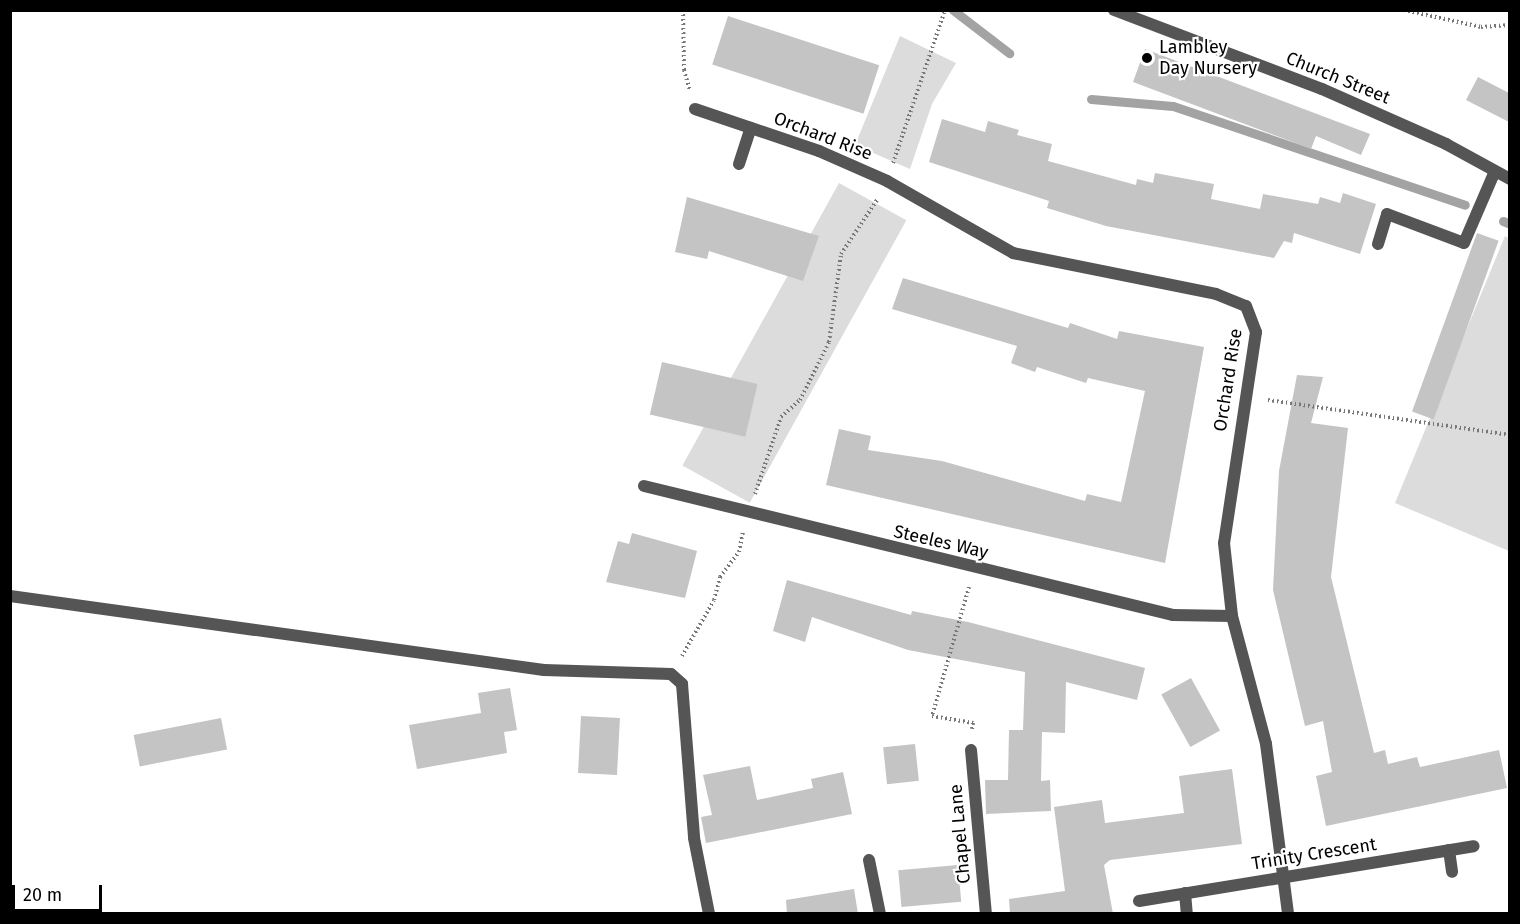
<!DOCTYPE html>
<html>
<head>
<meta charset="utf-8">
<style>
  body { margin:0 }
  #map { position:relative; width:1520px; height:924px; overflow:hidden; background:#fff; font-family:"Fira Sans",sans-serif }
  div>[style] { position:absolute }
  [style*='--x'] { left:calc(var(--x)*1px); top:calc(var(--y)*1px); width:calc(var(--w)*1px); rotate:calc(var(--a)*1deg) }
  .green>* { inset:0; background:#dcdcdc; transform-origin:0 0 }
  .stream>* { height:9px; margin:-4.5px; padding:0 4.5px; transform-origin:4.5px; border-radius:4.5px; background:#a3a3a3 }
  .building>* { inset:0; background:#c4c4c4; transform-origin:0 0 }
  .path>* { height:4px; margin-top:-2px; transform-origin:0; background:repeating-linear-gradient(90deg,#777 0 1.5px,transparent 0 4.5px) }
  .service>* { height:12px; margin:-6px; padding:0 6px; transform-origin:6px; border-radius:6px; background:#555 }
  .minor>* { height:12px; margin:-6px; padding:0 6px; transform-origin:6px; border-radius:6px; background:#555 }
  .dots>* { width:16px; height:16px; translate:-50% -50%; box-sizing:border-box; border:3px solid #fff; border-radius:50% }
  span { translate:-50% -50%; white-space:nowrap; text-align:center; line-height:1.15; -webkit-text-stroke:4.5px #fff; paint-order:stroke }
  .poi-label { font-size:18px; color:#000 }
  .left { translate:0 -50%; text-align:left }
  .street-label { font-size:18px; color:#000 }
  .frame { position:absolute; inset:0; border:12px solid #000; pointer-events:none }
  .scale { position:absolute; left:12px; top:885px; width:90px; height:27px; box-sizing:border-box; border:3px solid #000; border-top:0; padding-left:8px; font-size:18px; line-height:21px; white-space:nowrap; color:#000; -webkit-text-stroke:4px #fff; paint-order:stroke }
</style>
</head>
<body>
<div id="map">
  <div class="green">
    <div style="clip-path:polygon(900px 36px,956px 63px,932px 104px,910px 169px,855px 145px)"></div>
    <div style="left:839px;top:183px;width:77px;height:323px;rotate:29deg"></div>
    <div style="clip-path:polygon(1505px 236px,1510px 239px,1509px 551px,1395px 503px)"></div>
  </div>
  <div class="stream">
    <div style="--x:953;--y:10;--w:71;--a:37.5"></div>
    <div style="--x:1091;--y:99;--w:82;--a:4.9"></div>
    <div style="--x:1173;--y:106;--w:308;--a:18.7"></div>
    <div style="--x:1503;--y:221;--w:8;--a:23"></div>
  </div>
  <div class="building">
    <div style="left:728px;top:16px;width:159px;height:51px;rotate:18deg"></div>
    <div style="clip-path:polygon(1145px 49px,1370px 134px,1361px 155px,1316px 136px,1311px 149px,1133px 82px)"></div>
    <div style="clip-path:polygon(1478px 77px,1509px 93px,1509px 122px,1466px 100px)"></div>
    <div style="clip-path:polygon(942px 119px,985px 132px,988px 121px,1019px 130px,1017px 135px,1052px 144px,1048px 161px,1136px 185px,1137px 179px,1153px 183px,1155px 173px,1214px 184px,1211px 199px,1260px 209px,1263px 194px,1318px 204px,1320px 197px,1340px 203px,1343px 193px,1376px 204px,1360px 254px,1294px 233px,1292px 243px,1284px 241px,1274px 258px,1106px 226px,1047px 208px,1049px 201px,929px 162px)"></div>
    <div style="clip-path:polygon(687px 197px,819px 236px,803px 281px,709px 251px,707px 259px,675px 252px)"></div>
    <div style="left:1477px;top:233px;width:23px;height:190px;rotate:20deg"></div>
    <div style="clip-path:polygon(903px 278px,1068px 328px,1070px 323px,1117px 339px,1119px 331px,1204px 347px,1165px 563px,826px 485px,839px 429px,871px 436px,868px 450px,942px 461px,1085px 501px,1087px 494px,1121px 502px,1145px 391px,1088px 378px,1086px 383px,1037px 367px,1035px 372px,1011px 363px,1017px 346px,892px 309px)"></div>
    <div style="left:662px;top:362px;width:98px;height:54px;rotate:13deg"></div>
    <div style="clip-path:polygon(1297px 375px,1323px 377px,1311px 423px,1348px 428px,1331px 577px,1374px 753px,1385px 750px,1388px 764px,1417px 757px,1420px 767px,1499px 750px,1507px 788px,1326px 826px,1316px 776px,1332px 772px,1323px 721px,1305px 726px,1273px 590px,1279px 471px)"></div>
    <div style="clip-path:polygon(632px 533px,697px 551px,685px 598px,606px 582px,618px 541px,629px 544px)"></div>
    <div style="clip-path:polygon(787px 580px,911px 615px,912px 611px,968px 622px,1145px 668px,1137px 700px,1066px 682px,1065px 733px,1042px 732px,1041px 781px,1050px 780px,1051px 811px,986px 814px,985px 780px,1008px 780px,1009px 730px,1023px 730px,1025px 672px,908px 650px,812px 617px,805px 642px,773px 631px)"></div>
    <div style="left:1191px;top:678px;width:60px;height:34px;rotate:61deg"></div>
    <div style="clip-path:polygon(510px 688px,517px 730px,504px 732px,507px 753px,417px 769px,409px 725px,481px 713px,478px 693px)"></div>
    <div style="left:581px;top:716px;width:39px;height:57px;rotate:3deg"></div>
    <div style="left:221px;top:718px;width:32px;height:89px;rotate:79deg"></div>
    <div style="left:915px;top:744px;width:37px;height:32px;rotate:84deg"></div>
    <div style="clip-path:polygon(750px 766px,757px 800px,813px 788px,811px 779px,843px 772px,852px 814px,706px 843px,701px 817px,712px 815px,703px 775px)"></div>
    <div style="clip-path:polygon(1232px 769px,1242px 844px,1110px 860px,1104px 865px,1113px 914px,1010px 914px,1009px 899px,1065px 891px,1054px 807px,1102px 800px,1105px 823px,1184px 813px,1179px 776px)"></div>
    <div style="left:958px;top:865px;width:37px;height:60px;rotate:85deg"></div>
    <div style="clip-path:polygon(854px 889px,858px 914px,787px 914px,786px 900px)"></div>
  </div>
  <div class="path">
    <div style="--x:683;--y:10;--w:60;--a:89"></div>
    <div style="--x:684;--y:70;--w:22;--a:74"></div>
    <div style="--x:1404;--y:10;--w:79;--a:12.4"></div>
    <div style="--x:1481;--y:27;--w:29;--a:-4"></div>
    <div style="--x:893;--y:163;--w:162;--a:-71.2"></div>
    <div style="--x:1268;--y:400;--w:245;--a:8.2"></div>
    <div style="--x:755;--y:494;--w:81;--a:-71.3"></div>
    <div style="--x:781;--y:417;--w:25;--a:-42"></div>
    <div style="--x:800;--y:400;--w:65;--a:-63.4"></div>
    <div style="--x:829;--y:342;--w:89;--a:-82.2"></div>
    <div style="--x:841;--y:254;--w:65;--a:-56.3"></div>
    <div style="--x:969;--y:587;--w:134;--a:106"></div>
    <div style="--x:932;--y:716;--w:42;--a:9.7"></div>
    <div style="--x:973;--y:723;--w:6;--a:99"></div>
    <div style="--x:682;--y:656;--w:64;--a:-60.3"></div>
    <div style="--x:714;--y:600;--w:24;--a:-75"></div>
    <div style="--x:720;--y:577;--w:31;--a:-53"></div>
    <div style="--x:739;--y:552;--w:20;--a:-79"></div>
  </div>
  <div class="service">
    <div style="--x:1378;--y:244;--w:31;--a:-73"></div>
    <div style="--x:1387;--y:214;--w:82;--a:20.6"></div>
    <div style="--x:1464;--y:243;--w:78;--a:-66.7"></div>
    <div style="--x:869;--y:860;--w:55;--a:78.5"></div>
  </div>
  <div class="minor">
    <div style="--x:1114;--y:10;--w:222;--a:20.8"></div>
    <div style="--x:1322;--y:89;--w:136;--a:23.9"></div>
    <div style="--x:1446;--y:144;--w:73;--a:28.7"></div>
    <div style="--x:695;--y:109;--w:131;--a:18.7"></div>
    <div style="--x:819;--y:151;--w:74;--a:23.8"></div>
    <div style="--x:887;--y:181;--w:145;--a:29.7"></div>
    <div style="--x:1013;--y:253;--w:207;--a:11.4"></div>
    <div style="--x:1216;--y:294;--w:32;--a:22"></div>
    <div style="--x:1246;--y:306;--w:28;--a:69"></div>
    <div style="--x:1256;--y:332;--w:213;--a:98.6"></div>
    <div style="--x:1224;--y:543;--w:73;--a:83.7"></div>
    <div style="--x:1232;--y:616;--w:132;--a:75.1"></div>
    <div style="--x:1266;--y:744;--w:171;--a:82.6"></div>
    <div style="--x:739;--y:164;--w:38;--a:-72"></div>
    <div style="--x:644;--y:486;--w:545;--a:13.7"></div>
    <div style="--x:1173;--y:615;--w:59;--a:1"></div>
    <div style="--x:10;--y:596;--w:539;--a:7.89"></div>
    <div style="--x:544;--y:670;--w:127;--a:1.8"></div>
    <div style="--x:671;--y:674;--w:15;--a:42"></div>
    <div style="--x:682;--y:684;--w:154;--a:85.5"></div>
    <div style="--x:694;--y:838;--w:77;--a:78.8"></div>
    <div style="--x:971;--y:750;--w:165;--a:84.8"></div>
    <div style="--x:1449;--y:850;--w:22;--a:82"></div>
    <div style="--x:1185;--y:893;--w:21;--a:85"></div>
    <div style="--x:1139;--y:901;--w:339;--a:-9.3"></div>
  </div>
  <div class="dots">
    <div style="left:1147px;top:58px;background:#000"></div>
  </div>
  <div class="poi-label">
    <span class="left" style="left:1159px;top:58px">Lambley<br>Day Nursery</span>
  </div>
  <div class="street-label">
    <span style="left:1338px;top:78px;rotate:22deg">Church Street</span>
    <span style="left:823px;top:136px;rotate:21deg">Orchard Rise</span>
    <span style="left:1228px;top:380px;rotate:-81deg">Orchard Rise</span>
    <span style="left:941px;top:542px;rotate:13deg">Steeles Way</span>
    <span style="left:960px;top:834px;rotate:-95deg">Chapel Lane</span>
    <span style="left:1314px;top:854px;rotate:-9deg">Trinity Crescent</span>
  </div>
  <div class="frame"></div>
  <div class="scale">20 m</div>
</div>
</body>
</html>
